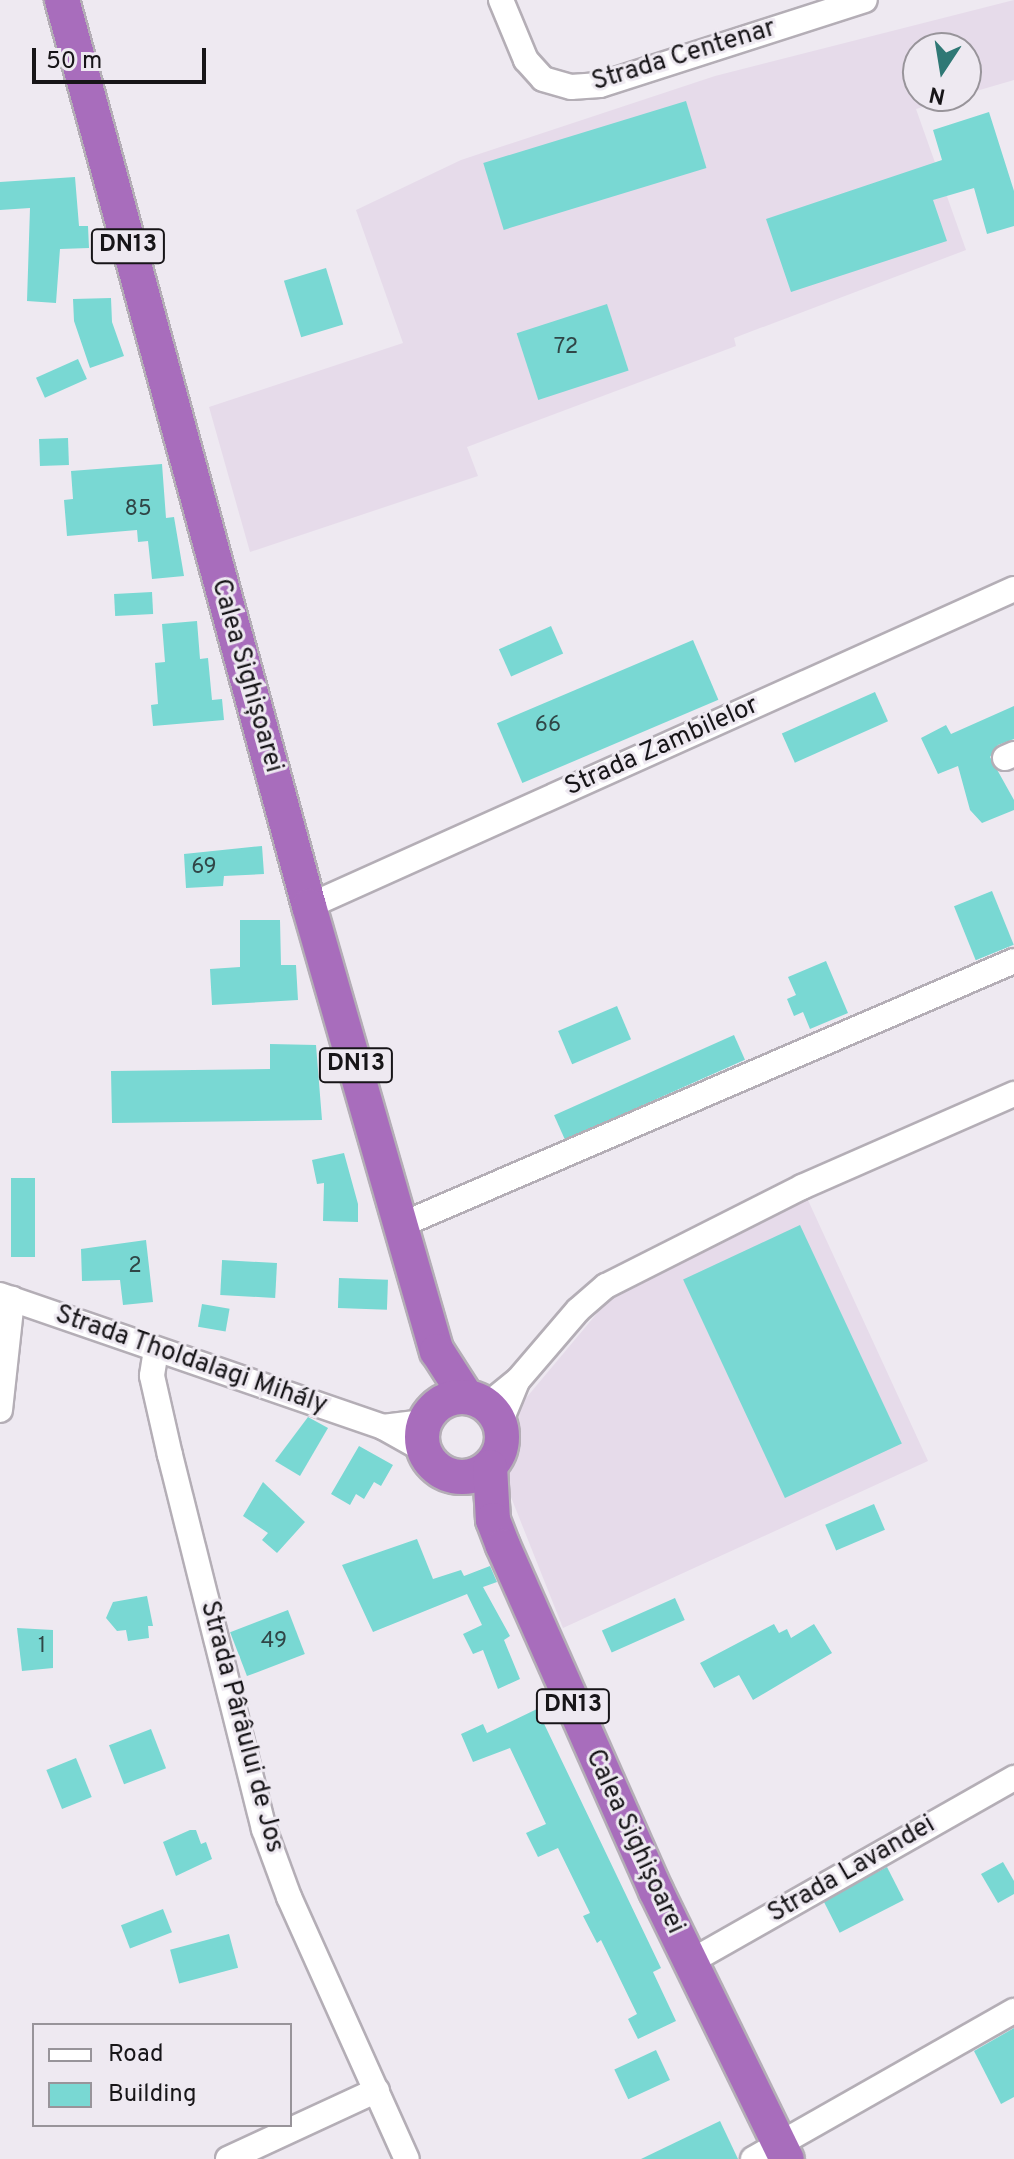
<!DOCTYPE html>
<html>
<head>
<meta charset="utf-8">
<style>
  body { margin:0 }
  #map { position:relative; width:1014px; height:2159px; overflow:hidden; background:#eee9f1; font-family:Overpass,sans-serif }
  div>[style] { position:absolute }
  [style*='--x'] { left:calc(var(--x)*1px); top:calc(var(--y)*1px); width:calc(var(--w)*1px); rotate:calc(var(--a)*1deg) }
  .built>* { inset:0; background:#e6dbea }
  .building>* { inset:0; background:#79d8d3; transform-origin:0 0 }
  .roads { filter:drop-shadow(2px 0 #b4aeb6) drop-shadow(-2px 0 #b4aeb6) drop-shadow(0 2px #b4aeb6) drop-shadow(0 -2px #b4aeb6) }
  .minor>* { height:24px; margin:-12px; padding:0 12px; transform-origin:12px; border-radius:12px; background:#fff }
  .highway>* { height:34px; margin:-17px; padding:0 17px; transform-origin:17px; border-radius:17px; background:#a86dbc }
  .highway>.ring { margin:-17px; padding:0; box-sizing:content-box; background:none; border:34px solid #a86dbc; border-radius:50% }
  span { translate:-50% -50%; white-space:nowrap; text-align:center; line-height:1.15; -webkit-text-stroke:6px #eee9f1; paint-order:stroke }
  .number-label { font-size:22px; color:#304647 }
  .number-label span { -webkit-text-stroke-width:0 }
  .shield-label span { padding:2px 6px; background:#eee9f1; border:2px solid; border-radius:6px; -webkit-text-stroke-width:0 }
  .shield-label { font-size:24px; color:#171518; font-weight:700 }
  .street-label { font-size:26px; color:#171518 }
  .legend { position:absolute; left:32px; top:2023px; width:260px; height:104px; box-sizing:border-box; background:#eee9f1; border:2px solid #98949a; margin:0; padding:10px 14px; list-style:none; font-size:24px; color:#171518 }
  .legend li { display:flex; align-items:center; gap:16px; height:40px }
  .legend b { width:40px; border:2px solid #98949a }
  .north { position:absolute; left:902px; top:32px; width:80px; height:80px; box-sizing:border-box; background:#eee9f1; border:2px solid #98949a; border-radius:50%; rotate:192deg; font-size:22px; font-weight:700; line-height:32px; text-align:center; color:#171518 }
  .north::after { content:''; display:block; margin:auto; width:28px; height:36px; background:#2f7875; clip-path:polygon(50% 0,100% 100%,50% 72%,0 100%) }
  .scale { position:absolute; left:32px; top:48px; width:174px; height:36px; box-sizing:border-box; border:4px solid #171518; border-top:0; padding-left:10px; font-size:24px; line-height:28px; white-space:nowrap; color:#171518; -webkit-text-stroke:6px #eee9f1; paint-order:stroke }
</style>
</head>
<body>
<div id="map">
  <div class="built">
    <div style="clip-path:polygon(1014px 0,1014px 80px,966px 94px,966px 48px,918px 48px,918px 96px,959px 96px,916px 109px,966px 250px,734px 338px,736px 346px,467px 447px,478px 476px,250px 552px,209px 407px,403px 343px,356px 210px,461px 160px,715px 76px)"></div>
    <div style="clip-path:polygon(807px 1198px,928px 1461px,563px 1628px,503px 1477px,514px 1447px,516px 1410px,609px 1299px)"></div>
  </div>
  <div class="building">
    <div style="left:686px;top:101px;width:70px;height:212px;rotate:73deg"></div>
    <div style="clip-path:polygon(989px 112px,1014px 191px,1014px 226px,987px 234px,974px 188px,933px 200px,947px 241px,791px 292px,766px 219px,942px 160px,933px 130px)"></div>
    <div style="clip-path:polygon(75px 177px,79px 226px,88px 226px,89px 248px,60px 249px,56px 303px,27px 301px,30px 208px,0 210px,0 182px)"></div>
    <div style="left:326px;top:268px;width:59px;height:44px;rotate:73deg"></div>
    <div style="clip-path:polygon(111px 298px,112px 322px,124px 356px,90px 368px,74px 321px,73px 299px)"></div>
    <div style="left:607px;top:304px;width:70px;height:95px;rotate:72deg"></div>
    <div style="left:78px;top:359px;width:22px;height:46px;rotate:66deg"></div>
    <div style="left:68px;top:438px;width:27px;height:29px;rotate:88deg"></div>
    <div style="clip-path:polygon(162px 464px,166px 518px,174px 517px,184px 576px,152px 579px,148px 541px,138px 542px,137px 530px,67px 536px,64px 500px,73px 499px,71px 471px)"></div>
    <div style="left:152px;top:592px;width:22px;height:38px;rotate:87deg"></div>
    <div style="clip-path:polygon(197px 621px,200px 659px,208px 658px,212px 700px,222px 699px,224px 720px,153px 726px,151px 705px,158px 704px,155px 663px,165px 662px,162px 624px)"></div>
    <div style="left:551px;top:626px;width:30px;height:57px;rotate:66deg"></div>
    <div style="left:693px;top:640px;width:65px;height:213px;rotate:67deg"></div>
    <div style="left:875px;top:692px;width:32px;height:102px;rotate:66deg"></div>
    <div style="clip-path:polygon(1014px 706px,1014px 739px,998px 745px,990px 757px,1014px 800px,1014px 810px,982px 823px,970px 810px,958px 766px,938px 774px,921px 738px,946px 725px,951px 734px)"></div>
    <div style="clip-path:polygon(262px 846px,264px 874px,224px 876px,223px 886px,186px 888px,184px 854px)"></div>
    <div style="left:992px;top:891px;width:58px;height:41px;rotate:68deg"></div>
    <div style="clip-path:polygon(240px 920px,280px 920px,281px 965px,296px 965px,298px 1000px,212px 1005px,210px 969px,240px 967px)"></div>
    <div style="clip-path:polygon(826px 961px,848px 1013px,810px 1029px,803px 1012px,794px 1016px,787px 999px,796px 995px,788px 977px)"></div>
    <div style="left:617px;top:1006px;width:36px;height:64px;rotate:67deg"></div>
    <div style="left:734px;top:1035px;width:27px;height:197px;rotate:66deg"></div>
    <div style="clip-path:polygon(270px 1044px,316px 1045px,322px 1120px,112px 1123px,111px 1071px,270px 1069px)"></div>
    <div style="clip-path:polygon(344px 1153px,358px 1204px,358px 1222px,323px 1221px,324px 1183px,317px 1184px,312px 1160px)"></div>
    <div style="left:11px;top:1178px;width:24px;height:79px"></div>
    <div style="left:800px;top:1225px;width:241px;height:129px;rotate:65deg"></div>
    <div style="clip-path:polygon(146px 1240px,153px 1302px,123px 1305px,120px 1280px,82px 1281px,81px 1249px)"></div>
    <div style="left:277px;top:1263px;width:35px;height:55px;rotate:93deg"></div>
    <div style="left:339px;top:1278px;width:49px;height:30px;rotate:2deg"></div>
    <div style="left:202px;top:1304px;width:28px;height:23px;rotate:10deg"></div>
    <div style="clip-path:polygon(308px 1417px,328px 1428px,300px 1476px,275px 1461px)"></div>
    <div style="clip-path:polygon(359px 1446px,393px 1465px,381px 1486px,374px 1482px,364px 1499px,356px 1494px,350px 1505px,331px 1494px)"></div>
    <div style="clip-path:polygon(263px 1482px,305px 1522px,277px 1553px,262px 1540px,268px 1533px,243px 1516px)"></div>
    <div style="left:874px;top:1504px;width:28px;height:53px;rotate:67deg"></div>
    <div style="clip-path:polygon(417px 1539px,433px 1579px,461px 1570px,464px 1576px,490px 1566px,497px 1582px,483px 1587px,510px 1636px,504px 1640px,520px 1679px,498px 1689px,483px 1650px,473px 1654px,463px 1634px,482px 1625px,467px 1594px,373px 1632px,342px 1565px)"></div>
    <div style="clip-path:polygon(147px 1596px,153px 1626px,148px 1626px,149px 1638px,128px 1641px,126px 1630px,117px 1631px,106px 1618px,113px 1602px)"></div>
    <div style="left:675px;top:1598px;width:24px;height:80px;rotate:66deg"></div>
    <div style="left:288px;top:1610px;width:47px;height:62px;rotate:69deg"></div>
    <div style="clip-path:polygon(774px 1624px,779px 1633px,787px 1629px,791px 1638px,814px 1624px,832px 1653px,753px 1700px,739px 1675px,714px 1688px,700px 1663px)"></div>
    <div style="clip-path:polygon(17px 1628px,53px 1630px,53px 1668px,22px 1671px)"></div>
    <div style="clip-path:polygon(537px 1709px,661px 1968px,653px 1972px,676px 2021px,638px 2039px,628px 2019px,637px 2014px,601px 1940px,597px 1943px,583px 1916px,590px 1913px,558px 1848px,538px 1857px,526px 1833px,546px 1824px,510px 1748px,473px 1762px,461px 1734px,483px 1724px,487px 1733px)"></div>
    <div style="left:151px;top:1729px;width:42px;height:45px;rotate:69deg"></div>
    <div style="left:76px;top:1758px;width:42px;height:32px;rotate:68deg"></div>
    <div style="clip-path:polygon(190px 1830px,196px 1830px,201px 1844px,206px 1842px,212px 1859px,176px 1876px,163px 1842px)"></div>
    <div style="clip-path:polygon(1003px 1862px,1014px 1881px,1014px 1894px,998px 1903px,981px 1874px)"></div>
    <div style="left:887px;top:1867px;width:37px;height:72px;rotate:63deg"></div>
    <div style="left:163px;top:1909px;width:25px;height:45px;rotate:69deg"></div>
    <div style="left:229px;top:1934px;width:35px;height:61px;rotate:75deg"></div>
    <div style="clip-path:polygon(1014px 2028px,1014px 2097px,1001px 2104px,974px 2051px)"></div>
    <div style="left:656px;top:2050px;width:33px;height:46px;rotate:65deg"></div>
    <div style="clip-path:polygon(720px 2121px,738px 2159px,641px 2159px)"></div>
  </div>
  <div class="roads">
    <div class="minor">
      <div style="--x:501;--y:0;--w:65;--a:67.4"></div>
      <div style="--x:526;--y:60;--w:25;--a:48"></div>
      <div style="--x:543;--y:79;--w:29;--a:16"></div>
      <div style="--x:571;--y:87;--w:29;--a:-4"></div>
      <div style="--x:600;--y:85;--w:278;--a:-17.8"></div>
      <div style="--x:1005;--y:758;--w:10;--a:-24"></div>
      <div style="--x:309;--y:906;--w:773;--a:-24.21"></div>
      <div style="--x:401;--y:1225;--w:667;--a:-23.3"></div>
      <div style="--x:0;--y:1295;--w:405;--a:19"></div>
      <div style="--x:383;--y:1427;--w:47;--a:29.3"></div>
      <div style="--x:156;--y:1350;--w:26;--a:99"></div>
      <div style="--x:152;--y:1376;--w:81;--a:77.2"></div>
      <div style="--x:170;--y:1455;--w:386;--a:75.9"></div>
      <div style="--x:264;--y:1829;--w:72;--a:69.8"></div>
      <div style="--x:289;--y:1897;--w:287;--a:65.8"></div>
      <div style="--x:487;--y:1405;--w:40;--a:-39"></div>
      <div style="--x:518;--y:1380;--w:92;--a:-49.4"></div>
      <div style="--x:578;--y:1310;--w:37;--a:-41"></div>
      <div style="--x:606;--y:1286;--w:220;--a:-26.8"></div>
      <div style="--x:802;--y:1187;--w:232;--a:-23.7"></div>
      <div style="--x:0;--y:1410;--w:112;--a:-83.8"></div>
      <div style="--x:500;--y:1423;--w:42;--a:-67.7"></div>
      <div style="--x:383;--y:1427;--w:41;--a:-7"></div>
      <div style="--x:690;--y:1962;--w:373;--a:-29.6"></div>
      <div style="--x:228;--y:2159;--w:164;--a:-24.8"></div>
      <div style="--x:753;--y:2159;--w:300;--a:-29.6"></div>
    </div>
    <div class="highway">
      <div style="--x:62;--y:0;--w:939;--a:74.75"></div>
      <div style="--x:309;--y:906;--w:463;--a:74"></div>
      <div style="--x:437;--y:1351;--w:54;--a:57.2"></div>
      <div class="ring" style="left:422px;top:1397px;width:46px;height:46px"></div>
      <div style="--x:490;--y:1467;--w:53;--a:86.8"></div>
      <div style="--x:493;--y:1520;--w:28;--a:69"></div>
      <div style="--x:503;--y:1546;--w:377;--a:66.1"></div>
      <div style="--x:656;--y:1891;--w:298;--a:64"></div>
    </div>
  </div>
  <div class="number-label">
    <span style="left:566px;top:348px">72</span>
    <span style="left:138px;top:510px">85</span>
    <span style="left:548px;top:726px">66</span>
    <span style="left:204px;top:868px">69</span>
    <span style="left:135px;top:1267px">2</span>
    <span style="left:274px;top:1642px">49</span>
    <span style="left:42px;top:1647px">1</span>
  </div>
  <div class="shield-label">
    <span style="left:128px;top:246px">DN13</span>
    <span style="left:356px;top:1065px">DN13</span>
    <span style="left:573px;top:1706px">DN13</span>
  </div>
  <div class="street-label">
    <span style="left:684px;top:56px;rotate:-17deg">Strada Centenar</span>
    <span style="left:246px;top:676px;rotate:74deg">Calea Sighișoarei</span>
    <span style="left:662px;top:747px;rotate:-24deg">Strada Zambilelor</span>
    <span style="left:191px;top:1361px;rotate:19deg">Strada Tholdalagi Mihály</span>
    <span style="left:241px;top:1727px;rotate:75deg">Strada Pârâului de Jos</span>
    <span style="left:634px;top:1842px;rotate:65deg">Calea Sighișoarei</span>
    <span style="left:852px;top:1870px;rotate:-30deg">Strada Lavandei</span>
  </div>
  <ul class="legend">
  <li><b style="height:10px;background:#fff"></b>Road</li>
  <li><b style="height:22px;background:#79d8d3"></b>Building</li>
  </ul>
  <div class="north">N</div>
  <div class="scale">50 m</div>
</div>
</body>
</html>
